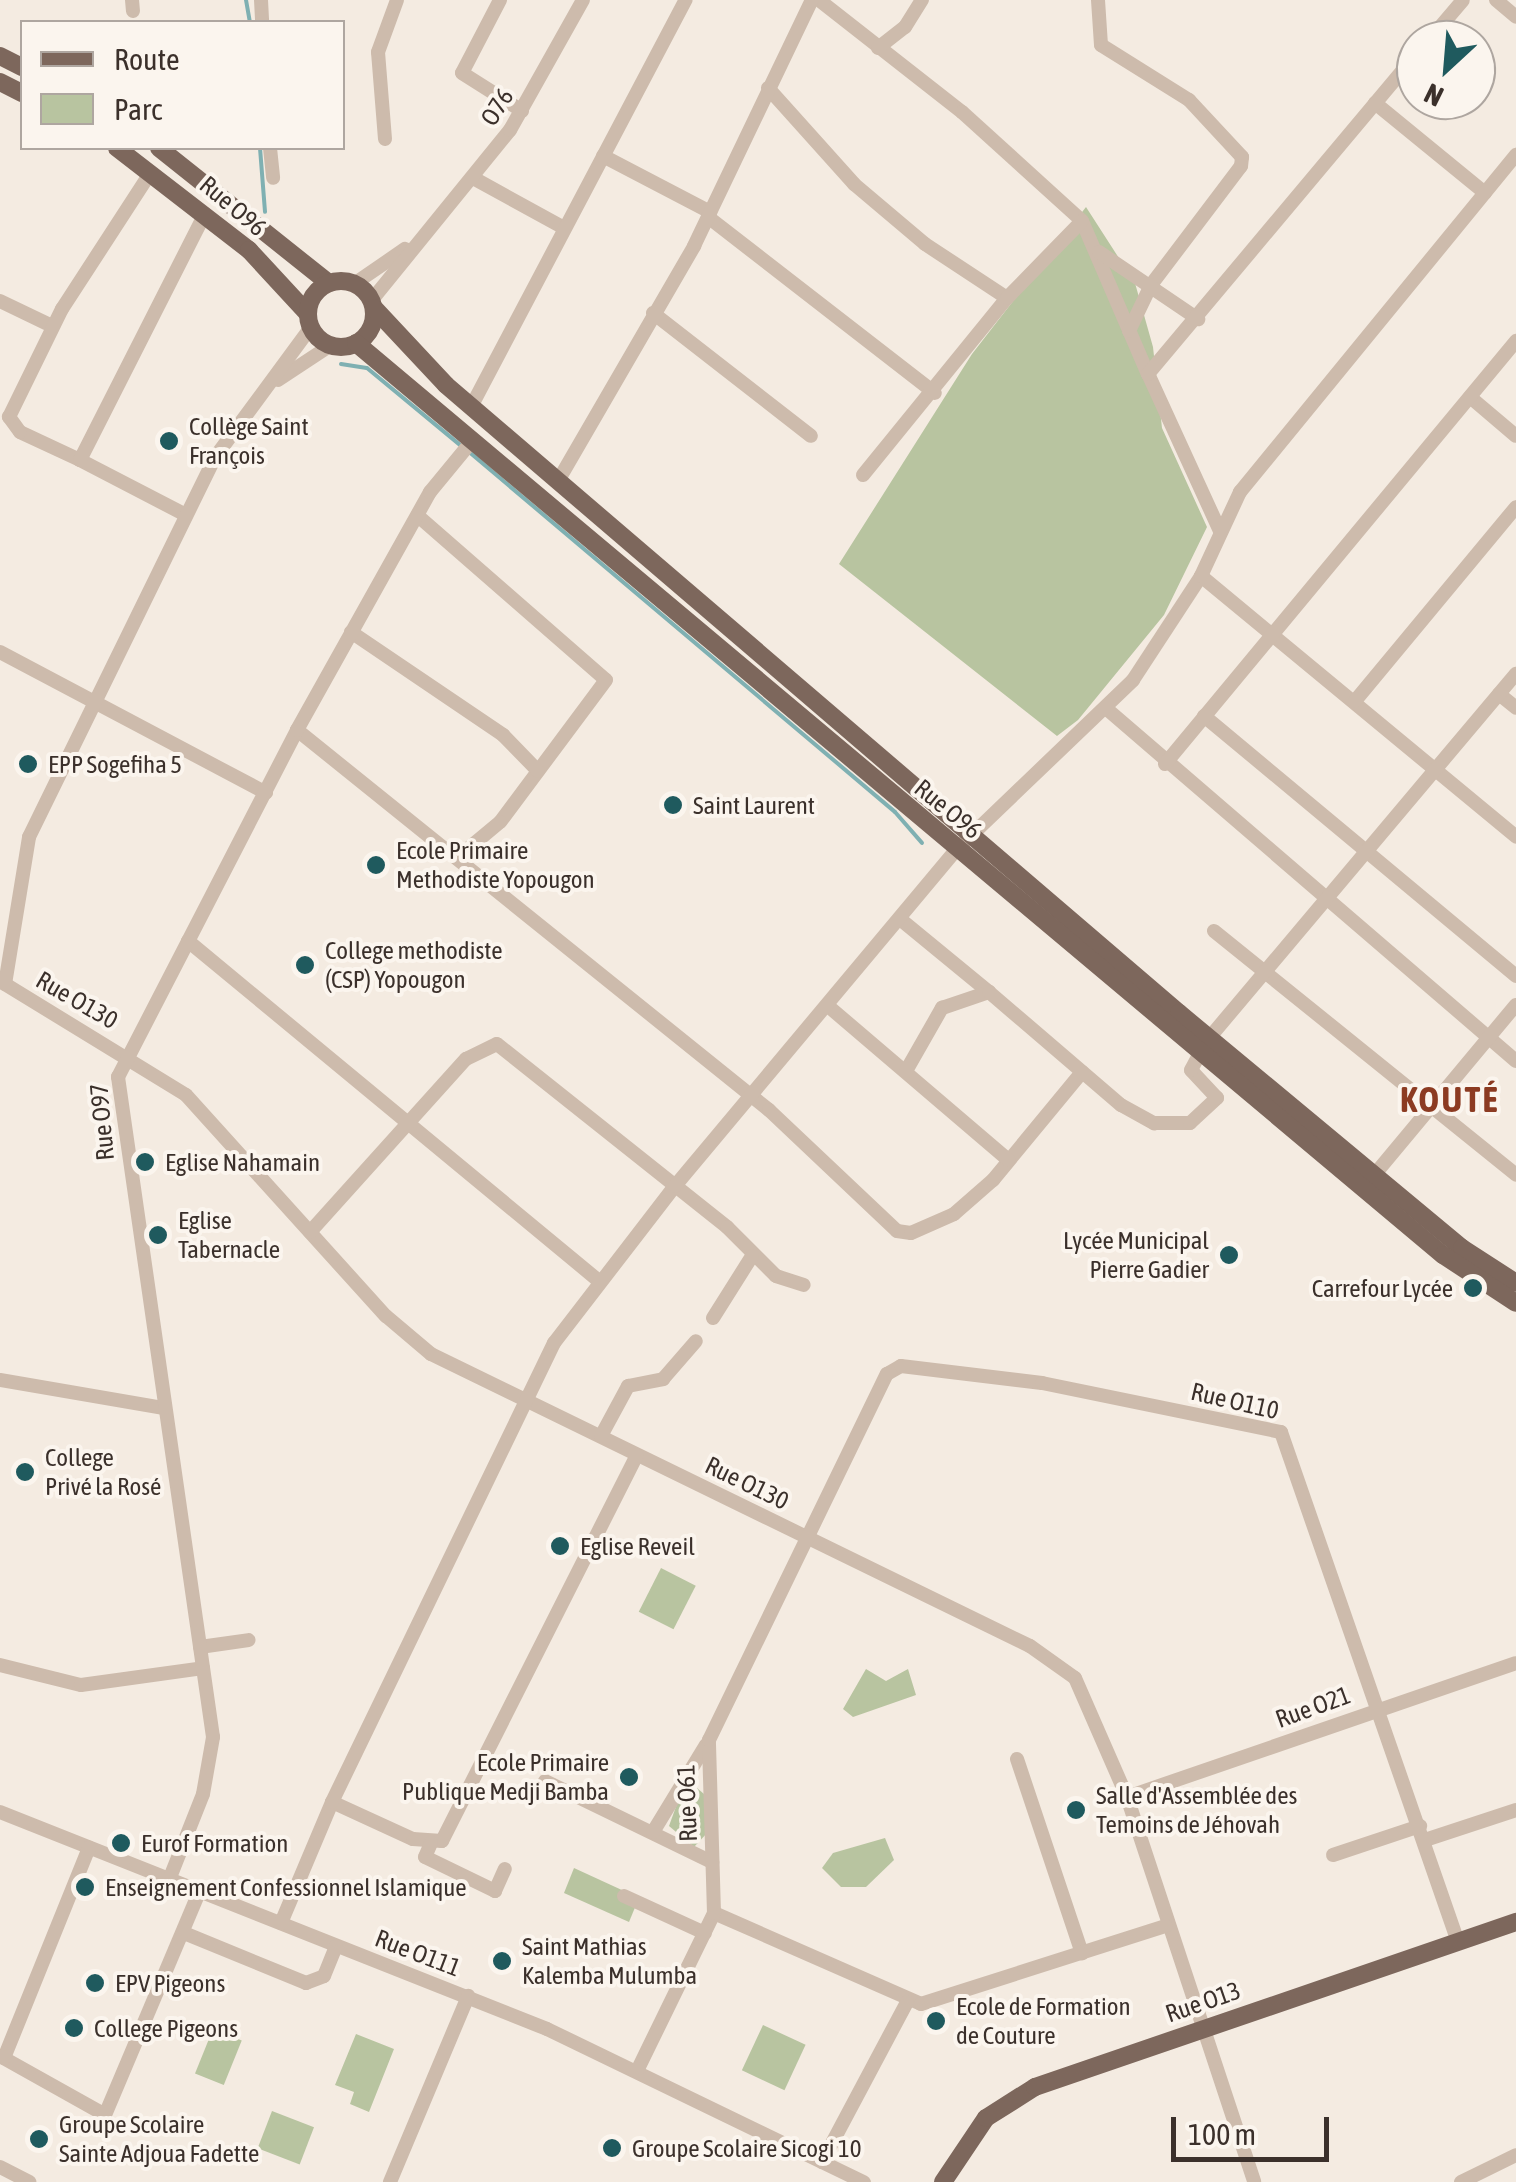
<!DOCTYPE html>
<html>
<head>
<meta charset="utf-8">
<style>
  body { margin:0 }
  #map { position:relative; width:1516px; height:2182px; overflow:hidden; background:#f4ebe1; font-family:"Asap Condensed",sans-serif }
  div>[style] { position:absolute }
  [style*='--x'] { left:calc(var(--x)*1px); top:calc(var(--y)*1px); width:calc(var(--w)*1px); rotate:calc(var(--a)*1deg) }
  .green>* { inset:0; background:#b8c4a0; transform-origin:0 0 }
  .stream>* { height:4px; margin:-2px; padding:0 2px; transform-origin:2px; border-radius:2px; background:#7fb0b2 }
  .minor>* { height:14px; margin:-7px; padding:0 7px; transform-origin:7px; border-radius:7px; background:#cdbbac }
  .major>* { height:18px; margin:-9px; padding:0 9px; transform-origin:9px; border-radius:9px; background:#7d675c }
  .major>.ring { margin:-9px; padding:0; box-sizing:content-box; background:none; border:18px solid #7d675c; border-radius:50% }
  .dots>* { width:28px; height:28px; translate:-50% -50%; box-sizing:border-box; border:5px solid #fbf5ee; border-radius:50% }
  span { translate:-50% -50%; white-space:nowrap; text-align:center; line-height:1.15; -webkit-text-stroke:8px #fbf5ee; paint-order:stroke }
  .street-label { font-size:25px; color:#3b302b }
  .poi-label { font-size:25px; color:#3b302b }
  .left { translate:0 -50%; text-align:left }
  .right { translate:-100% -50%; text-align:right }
  .district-label { font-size:35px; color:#8c3b22; font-weight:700; letter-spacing:2.5px }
  .legend { position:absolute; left:20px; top:20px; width:325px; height:130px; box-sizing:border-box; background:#fbf5ee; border:2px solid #aea6a0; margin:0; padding:12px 18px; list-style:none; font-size:30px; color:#3b302b }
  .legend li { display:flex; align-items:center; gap:20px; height:50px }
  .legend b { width:50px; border:2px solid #aea6a0 }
  .north { position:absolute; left:1396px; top:20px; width:100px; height:100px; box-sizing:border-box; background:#fbf5ee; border:2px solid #aea6a0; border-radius:50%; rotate:206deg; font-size:28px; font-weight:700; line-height:40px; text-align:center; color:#3b302b }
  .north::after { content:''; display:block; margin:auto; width:35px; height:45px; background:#1f5a5e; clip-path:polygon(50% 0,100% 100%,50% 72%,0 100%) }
  .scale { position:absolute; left:1171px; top:2117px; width:158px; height:45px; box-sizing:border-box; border:5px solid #3b302b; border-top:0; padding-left:12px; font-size:30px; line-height:35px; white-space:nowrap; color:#3b302b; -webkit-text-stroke:8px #fbf5ee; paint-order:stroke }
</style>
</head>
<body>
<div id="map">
  <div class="green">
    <div style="clip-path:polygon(1086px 207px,1135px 283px,1153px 347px,1162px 428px,1207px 527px,1164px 615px,1078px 720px,1057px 736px,839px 564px,972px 354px)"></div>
    <div style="left:661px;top:1568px;width:39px;height:49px;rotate:27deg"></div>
    <div style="clip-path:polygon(866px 1669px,886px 1681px,908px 1669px,916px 1695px,853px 1717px,843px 1709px)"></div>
    <div style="clip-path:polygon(697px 1788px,704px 1794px,709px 1831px,694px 1847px,669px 1826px,682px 1790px)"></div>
    <div style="clip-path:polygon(885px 1838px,894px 1860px,866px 1887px,841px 1887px,822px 1868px,833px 1853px)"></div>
    <div style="clip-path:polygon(574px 1868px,624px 1891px,636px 1905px,629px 1922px,564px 1893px)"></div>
    <div style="left:763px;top:2025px;width:47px;height:50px;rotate:25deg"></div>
    <div style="left:213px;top:2029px;width:31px;height:48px;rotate:22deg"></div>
    <div style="clip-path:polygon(356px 2034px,394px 2049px,369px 2112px,350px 2104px,354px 2092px,335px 2085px)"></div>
    <div style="left:272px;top:2111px;width:45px;height:40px;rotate:21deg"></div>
  </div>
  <div class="stream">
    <div style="--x:246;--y:0;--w:22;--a:80"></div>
    <div style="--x:260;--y:148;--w:64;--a:85.5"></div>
    <div style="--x:341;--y:364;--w:26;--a:9"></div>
    <div style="--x:367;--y:368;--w:121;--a:39.6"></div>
    <div style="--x:468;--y:451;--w:559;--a:40.21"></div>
    <div style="--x:895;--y:812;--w:41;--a:48.9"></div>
  </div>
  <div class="minor">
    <div style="--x:132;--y:0;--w:11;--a:85"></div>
    <div style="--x:261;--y:0;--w:22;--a:87"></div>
    <div style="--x:500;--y:0;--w:82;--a:117.5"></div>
    <div style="--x:462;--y:73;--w:71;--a:32.3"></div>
    <div style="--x:819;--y:0;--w:182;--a:38.1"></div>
    <div style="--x:962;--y:112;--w:162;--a:42.2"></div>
    <div style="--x:1082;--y:221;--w:167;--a:66.7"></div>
    <div style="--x:1098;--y:0;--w:45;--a:86.2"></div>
    <div style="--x:1101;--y:45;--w:104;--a:32"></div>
    <div style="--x:1189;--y:100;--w:78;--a:47.1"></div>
    <div style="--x:1242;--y:157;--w:9;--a:96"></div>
    <div style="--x:1241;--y:166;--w:149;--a:127.1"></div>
    <div style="--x:1151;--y:285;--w:51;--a:115.6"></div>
    <div style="--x:1496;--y:0;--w:26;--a:40"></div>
    <div style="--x:1429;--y:40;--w:52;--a:-49.6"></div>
    <div style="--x:878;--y:48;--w:34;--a:-38"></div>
    <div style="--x:905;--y:27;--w:32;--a:-58"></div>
    <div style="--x:768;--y:88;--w:129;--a:48.1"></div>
    <div style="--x:854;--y:184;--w:93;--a:40.2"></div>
    <div style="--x:925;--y:244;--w:98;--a:33.4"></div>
    <div style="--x:1375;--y:103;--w:142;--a:39.3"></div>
    <div style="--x:385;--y:139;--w:87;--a:-94.6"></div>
    <div style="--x:378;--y:52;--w:55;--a:-69.9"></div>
    <div style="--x:270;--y:148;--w:30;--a:84"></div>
    <div style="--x:603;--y:156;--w:121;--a:27.6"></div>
    <div style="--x:475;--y:179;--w:102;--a:28.8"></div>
    <div style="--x:708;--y:217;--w:287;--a:37.8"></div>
    <div style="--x:1099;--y:252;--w:120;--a:34.1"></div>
    <div style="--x:354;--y:284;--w:62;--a:-34.5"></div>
    <div style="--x:0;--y:301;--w:58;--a:25.7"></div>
    <div style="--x:371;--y:301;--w:220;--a:-50.9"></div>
    <div style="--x:510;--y:130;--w:149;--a:-60.7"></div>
    <div style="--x:653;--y:313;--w:200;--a:37.9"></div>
    <div style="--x:278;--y:380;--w:64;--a:-33.4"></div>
    <div style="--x:1470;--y:397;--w:60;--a:40.3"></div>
    <div style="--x:471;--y:407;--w:460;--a:-62.2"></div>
    <div style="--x:80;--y:460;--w:66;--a:-155"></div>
    <div style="--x:20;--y:432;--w:19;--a:-126"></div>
    <div style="--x:9;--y:417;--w:120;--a:-63.9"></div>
    <div style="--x:62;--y:309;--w:163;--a:-57"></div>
    <div style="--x:863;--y:475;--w:228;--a:-50.9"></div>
    <div style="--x:1007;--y:298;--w:107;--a:-45.8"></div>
    <div style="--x:558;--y:481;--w:272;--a:-59.9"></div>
    <div style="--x:694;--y:246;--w:273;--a:-64.4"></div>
    <div style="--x:184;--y:514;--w:117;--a:-152.6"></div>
    <div style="--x:80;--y:460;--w:276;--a:-63.1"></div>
    <div style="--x:418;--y:516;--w:249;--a:41.1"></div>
    <div style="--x:606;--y:680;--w:177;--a:126.7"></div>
    <div style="--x:500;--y:822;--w:56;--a:140.1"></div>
    <div style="--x:1220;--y:531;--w:173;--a:-114.6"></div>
    <div style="--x:1148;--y:374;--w:417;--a:-50"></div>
    <div style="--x:1201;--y:576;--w:409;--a:39.6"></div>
    <div style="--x:351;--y:632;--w:184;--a:34.1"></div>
    <div style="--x:503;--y:735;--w:50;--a:45.8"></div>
    <div style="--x:0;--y:652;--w:301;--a:27.9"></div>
    <div style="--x:1499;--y:694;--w:22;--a:39"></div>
    <div style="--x:1355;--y:701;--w:252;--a:-50.3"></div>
    <div style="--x:1108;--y:710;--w:538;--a:40.71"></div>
    <div style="--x:1204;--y:716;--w:406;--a:39.8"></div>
    <div style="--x:297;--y:730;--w:606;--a:38.84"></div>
    <div style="--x:769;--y:1110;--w:176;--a:43.4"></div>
    <div style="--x:897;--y:1231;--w:14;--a:8"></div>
    <div style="--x:911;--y:1233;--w:47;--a:-23.8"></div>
    <div style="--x:954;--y:1214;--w:52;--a:-41.1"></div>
    <div style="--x:993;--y:1180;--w:140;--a:-50.5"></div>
    <div style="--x:1165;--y:764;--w:550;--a:-50.31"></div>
    <div style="--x:900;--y:919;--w:115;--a:39.4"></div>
    <div style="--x:1214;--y:931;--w:388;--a:38.9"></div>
    <div style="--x:188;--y:941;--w:533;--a:39.6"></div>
    <div style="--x:0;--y:981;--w:218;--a:31.5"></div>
    <div style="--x:186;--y:1095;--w:298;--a:47.9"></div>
    <div style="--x:386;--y:1316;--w:59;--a:40.2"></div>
    <div style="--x:431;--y:1354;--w:666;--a:25.99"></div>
    <div style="--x:1030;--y:1646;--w:55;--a:35.4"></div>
    <div style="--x:1075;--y:1678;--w:130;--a:66.4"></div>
    <div style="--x:1127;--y:1797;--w:405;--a:71.7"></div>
    <div style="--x:5;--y:984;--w:149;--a:-80.7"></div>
    <div style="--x:29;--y:837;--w:424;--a:-63.9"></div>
    <div style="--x:216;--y:456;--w:160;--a:-53.6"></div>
    <div style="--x:828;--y:1006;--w:237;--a:40.5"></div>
    <div style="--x:1210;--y:1037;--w:475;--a:-49.9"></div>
    <div style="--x:906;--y:1071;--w:73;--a:-60.3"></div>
    <div style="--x:942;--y:1008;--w:50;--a:-18.8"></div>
    <div style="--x:989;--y:992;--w:174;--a:40.6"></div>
    <div style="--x:1121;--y:1105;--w:38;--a:29"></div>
    <div style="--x:1154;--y:1123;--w:36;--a:0"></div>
    <div style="--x:1190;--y:1123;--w:37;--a:-43"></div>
    <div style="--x:1217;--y:1098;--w:38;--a:-133"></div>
    <div style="--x:1191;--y:1070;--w:21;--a:-62"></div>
    <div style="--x:1375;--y:1174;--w:220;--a:-50.2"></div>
    <div style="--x:310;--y:1232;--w:233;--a:-48"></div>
    <div style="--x:466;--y:1059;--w:34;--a:-26"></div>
    <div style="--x:497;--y:1044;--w:294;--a:38.5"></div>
    <div style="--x:727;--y:1227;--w:69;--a:45"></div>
    <div style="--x:776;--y:1276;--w:29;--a:18"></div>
    <div style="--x:713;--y:1318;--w:73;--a:-57.8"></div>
    <div style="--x:0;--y:1380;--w:165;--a:9.7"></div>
    <div style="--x:601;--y:1436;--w:57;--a:-61.6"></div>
    <div style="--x:628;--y:1386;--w:36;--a:-11"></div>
    <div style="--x:663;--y:1379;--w:50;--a:-49"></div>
    <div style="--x:200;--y:1647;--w:49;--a:-8.1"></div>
    <div style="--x:0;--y:1665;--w:83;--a:13.9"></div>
    <div style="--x:81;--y:1685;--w:123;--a:-7.9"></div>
    <div style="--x:1017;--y:1759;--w:205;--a:71.5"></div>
    <div style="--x:545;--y:1781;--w:186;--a:25.9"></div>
    <div style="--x:1127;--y:1797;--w:411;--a:-19"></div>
    <div style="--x:332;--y:1802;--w:89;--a:24.6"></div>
    <div style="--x:413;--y:1839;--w:29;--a:4"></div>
    <div style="--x:442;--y:1841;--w:432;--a:-63.2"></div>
    <div style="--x:0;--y:1812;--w:588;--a:21.64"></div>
    <div style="--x:547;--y:2029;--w:352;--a:25.8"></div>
    <div style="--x:653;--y:1832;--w:102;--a:-58.7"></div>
    <div style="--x:1425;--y:1840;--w:96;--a:-18.2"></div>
    <div style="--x:431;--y:1843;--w:15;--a:113"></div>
    <div style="--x:425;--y:1857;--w:78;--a:25.9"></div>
    <div style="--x:495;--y:1891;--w:24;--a:-66"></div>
    <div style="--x:1333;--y:1855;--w:92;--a:-18.4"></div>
    <div style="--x:169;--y:1880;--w:92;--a:-68.4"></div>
    <div style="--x:203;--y:1794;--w:58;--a:-80"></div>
    <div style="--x:213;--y:1737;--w:667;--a:-98.19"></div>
    <div style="--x:118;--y:1077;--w:390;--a:-62.7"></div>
    <div style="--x:297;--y:730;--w:273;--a:-60.8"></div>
    <div style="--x:430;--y:492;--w:66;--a:-50.5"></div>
    <div style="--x:624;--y:1896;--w:89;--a:24.6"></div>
    <div style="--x:714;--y:1913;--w:226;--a:23.7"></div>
    <div style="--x:921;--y:2004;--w:257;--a:-17.7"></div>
    <div style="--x:281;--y:1923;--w:131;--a:-67.1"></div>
    <div style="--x:332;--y:1802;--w:510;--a:-64.19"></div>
    <div style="--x:554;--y:1343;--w:198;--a:-52.4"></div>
    <div style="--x:675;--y:1186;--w:439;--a:-50.1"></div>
    <div style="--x:957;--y:849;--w:244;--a:-43.8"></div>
    <div style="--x:1133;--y:680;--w:124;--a:-56.8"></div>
    <div style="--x:1201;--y:576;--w:93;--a:-65.1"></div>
    <div style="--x:1240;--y:492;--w:436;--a:-50.7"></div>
    <div style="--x:184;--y:1933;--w:132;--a:22.3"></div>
    <div style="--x:306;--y:1983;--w:19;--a:-21"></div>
    <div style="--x:324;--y:1976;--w:32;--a:-68"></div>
    <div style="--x:0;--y:2056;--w:120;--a:29.3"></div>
    <div style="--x:105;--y:2115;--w:242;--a:-67.1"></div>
    <div style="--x:4;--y:2058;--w:227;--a:-68"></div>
    <div style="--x:637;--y:2071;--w:176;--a:-64"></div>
    <div style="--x:714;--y:1913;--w:173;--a:-91.7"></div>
    <div style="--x:709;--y:1740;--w:407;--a:-64.1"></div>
    <div style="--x:887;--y:1374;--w:16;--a:-30"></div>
    <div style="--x:901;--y:1366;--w:142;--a:6.9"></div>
    <div style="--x:1042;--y:1383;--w:244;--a:11.6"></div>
    <div style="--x:1281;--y:1432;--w:540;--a:70.86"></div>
    <div style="--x:822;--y:2162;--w:181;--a:-62"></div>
    <div style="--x:0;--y:2167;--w:33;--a:27"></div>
    <div style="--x:390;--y:2182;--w:202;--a:-67.2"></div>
    <div style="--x:1461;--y:2182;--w:61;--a:-26.1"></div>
  </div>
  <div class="major">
    <div style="--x:0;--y:56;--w:25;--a:27"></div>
    <div style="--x:0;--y:82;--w:25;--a:27"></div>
    <div style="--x:117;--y:148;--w:167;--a:37.7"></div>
    <div style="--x:249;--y:250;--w:87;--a:47.3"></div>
    <div style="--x:159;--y:148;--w:217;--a:38.5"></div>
    <div class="ring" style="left:308px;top:281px;width:48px;height:48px"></div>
    <div style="--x:374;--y:308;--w:105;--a:46.9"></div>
    <div style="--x:446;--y:385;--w:965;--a:40.59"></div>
    <div style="--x:1179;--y:1013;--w:368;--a:39.7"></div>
    <div style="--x:1462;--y:1248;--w:64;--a:32.9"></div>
    <div style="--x:356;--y:343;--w:1419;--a:40"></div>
    <div style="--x:1443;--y:1255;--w:87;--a:33.3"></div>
    <div style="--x:943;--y:2182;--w:77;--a:-56.1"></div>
    <div style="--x:986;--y:2118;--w:58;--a:-32.3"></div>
    <div style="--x:1035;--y:2087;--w:509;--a:-18.93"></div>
  </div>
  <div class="dots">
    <div style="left:169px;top:441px;background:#1f5a5e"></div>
    <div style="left:28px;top:764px;background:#1f5a5e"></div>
    <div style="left:673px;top:805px;background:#1f5a5e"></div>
    <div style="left:376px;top:865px;background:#1f5a5e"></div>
    <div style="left:305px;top:965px;background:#1f5a5e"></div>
    <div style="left:145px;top:1162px;background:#1f5a5e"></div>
    <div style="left:158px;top:1235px;background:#1f5a5e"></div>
    <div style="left:1229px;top:1255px;background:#1f5a5e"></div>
    <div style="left:1473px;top:1288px;background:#1f5a5e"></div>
    <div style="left:25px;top:1472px;background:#1f5a5e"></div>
    <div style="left:560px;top:1546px;background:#1f5a5e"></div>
    <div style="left:629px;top:1777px;background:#1f5a5e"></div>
    <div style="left:1076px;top:1810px;background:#1f5a5e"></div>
    <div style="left:121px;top:1843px;background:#1f5a5e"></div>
    <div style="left:85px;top:1887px;background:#1f5a5e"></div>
    <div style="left:502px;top:1961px;background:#1f5a5e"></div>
    <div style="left:95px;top:1983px;background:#1f5a5e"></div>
    <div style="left:936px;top:2021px;background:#1f5a5e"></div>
    <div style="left:74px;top:2028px;background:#1f5a5e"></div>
    <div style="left:39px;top:2139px;background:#1f5a5e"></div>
    <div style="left:612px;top:2148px;background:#1f5a5e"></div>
  </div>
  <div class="street-label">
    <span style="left:497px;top:107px;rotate:-58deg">O76</span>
    <span style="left:233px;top:206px;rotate:40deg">Rue O96</span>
    <span style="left:948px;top:809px;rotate:39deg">Rue O96</span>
    <span style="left:77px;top:1000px;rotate:30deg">Rue O130</span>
    <span style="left:102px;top:1122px;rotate:-95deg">Rue O97</span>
    <span style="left:1235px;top:1401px;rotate:13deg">Rue O110</span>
    <span style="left:747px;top:1483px;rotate:26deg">Rue O130</span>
    <span style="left:1313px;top:1707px;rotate:-20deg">Rue O21</span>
    <span style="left:687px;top:1803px;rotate:-92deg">Rue O61</span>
    <span style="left:418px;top:1953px;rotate:21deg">Rue O111</span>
    <span style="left:1203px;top:2002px;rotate:-19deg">Rue O13</span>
  </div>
  <div class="poi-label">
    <span class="left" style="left:189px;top:441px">Collège Saint<br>François</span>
    <span class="left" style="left:48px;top:764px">EPP Sogefiha 5</span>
    <span class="left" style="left:693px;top:805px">Saint Laurent</span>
    <span class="left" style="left:396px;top:865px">Ecole Primaire<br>Methodiste Yopougon</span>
    <span class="left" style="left:325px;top:965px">College methodiste<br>(CSP) Yopougon</span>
    <span class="left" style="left:165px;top:1162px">Eglise Nahamain</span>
    <span class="left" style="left:178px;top:1235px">Eglise<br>Tabernacle</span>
    <span class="right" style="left:1209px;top:1255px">Lycée Municipal<br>Pierre Gadier</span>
    <span class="right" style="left:1453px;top:1288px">Carrefour Lycée</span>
    <span class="left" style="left:45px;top:1472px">College<br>Privé la Rosé</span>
    <span class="left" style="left:580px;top:1546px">Eglise Reveil</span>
    <span class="right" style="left:609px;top:1777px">Ecole Primaire<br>Publique Medji Bamba</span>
    <span class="left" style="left:1096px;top:1810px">Salle d'Assemblée des<br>Temoins de Jéhovah</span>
    <span class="left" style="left:141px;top:1843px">Eurof Formation</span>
    <span class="left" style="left:105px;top:1887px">Enseignement Confessionnel Islamique</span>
    <span class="left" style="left:522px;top:1961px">Saint Mathias<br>Kalemba Mulumba</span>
    <span class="left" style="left:115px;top:1983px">EPV Pigeons</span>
    <span class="left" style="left:956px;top:2021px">Ecole de Formation<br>de Couture</span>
    <span class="left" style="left:94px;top:2028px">College Pigeons</span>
    <span class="left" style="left:59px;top:2139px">Groupe Scolaire<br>Sainte Adjoua Fadette</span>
    <span class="left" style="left:632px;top:2148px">Groupe Scolaire Sicogi 10</span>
  </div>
  <div class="district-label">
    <span style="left:1450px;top:1099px">KOUTÉ</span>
  </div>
  <ul class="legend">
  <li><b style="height:12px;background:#7d675c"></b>Route</li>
  <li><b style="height:28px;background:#b8c4a0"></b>Parc</li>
  </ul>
  <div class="north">N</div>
  <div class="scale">100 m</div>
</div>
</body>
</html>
